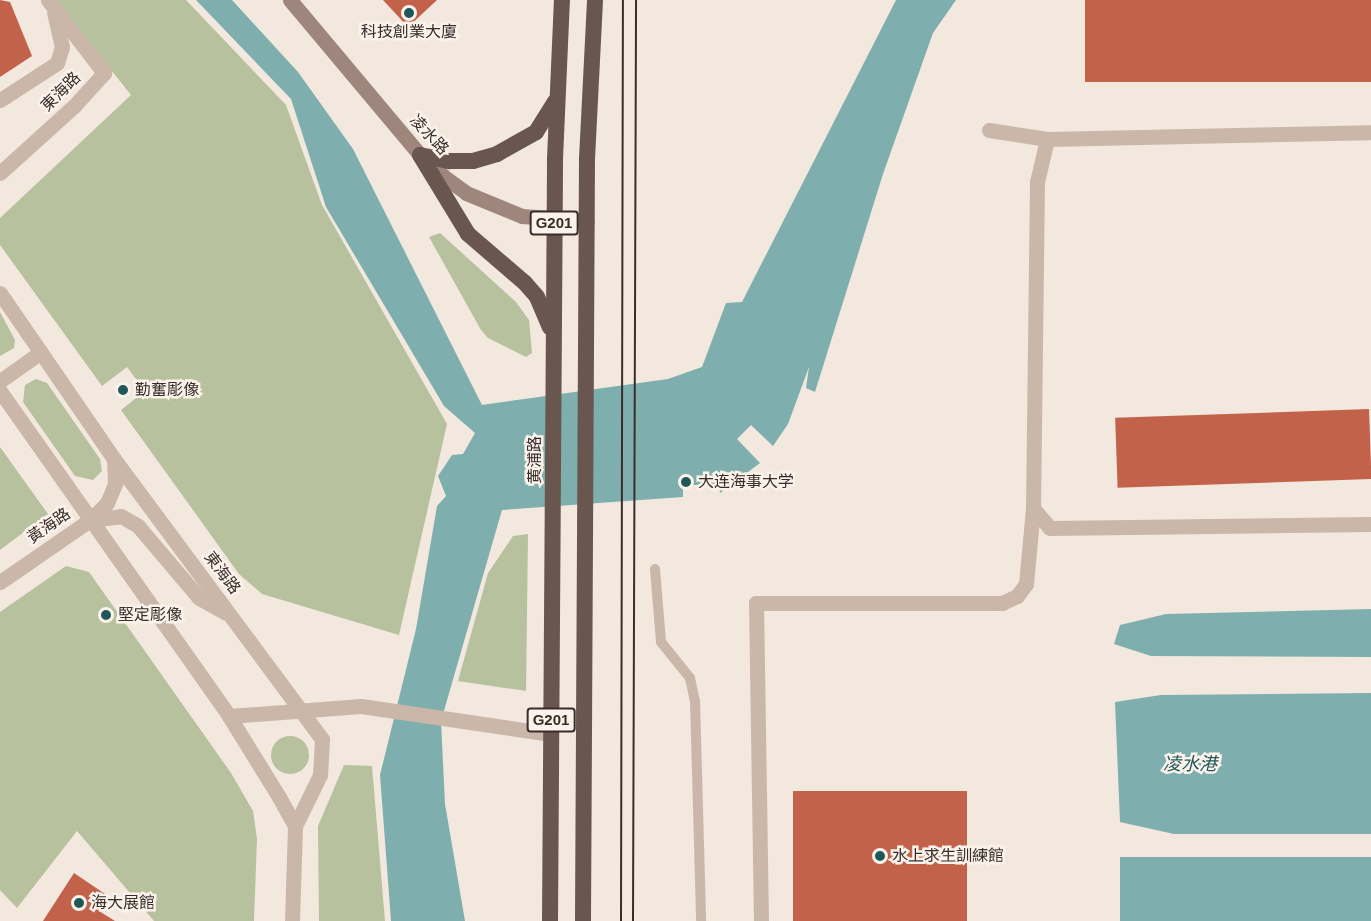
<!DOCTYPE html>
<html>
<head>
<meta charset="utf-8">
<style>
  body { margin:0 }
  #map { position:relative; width:1371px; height:921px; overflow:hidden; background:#f2e8de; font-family:Arial,"Noto Sans SC",sans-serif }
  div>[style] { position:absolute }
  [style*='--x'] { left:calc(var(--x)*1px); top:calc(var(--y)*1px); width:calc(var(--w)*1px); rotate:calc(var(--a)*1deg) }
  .green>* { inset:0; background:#b7c19e }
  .round { border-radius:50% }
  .water>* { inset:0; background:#7eafae; transform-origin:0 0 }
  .building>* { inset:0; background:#c3624b; transform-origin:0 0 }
  .service>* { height:10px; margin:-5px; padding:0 5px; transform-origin:5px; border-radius:5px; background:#cab7aa }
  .minor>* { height:15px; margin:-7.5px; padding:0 7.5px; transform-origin:7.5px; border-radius:7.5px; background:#cab7aa }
  .secondary>* { height:15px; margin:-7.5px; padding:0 7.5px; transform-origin:7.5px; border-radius:7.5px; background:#9e867c }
  .trunk>* { height:16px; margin:-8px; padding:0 8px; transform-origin:8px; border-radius:8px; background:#69564e }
  .tram>* { height:1.5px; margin:-0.75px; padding:0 0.75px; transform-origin:0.75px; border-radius:0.75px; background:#382d2a }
  .dots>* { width:16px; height:16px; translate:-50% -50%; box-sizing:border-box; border:3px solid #faf2eb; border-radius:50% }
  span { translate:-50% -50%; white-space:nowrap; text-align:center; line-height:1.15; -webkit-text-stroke:5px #faf2eb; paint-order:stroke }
  .shield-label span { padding:2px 4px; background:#faf2eb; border:2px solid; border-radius:4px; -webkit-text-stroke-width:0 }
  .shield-label { font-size:15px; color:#382d2a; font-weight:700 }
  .poi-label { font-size:16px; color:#382d2a }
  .left { translate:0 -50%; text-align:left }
  .street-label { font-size:16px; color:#382d2a }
  .water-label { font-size:18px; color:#205859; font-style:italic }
</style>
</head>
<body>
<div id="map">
  <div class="green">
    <div style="clip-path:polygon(55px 0,186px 0,286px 105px,322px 205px,447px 424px,399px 635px,262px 594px,239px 574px,121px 410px,145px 391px,127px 367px,102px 386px,0 245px,0 218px,131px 95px)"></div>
    <div style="clip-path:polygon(440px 233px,516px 302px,529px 320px,532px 353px,526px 357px,488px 338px,481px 330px,429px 237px)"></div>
    <div style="clip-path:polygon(0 312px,15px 340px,14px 348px,0 356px)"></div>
    <div style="clip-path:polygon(36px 379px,47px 383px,100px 459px,102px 471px,93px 480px,75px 476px,23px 402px,25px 385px)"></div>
    <div style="clip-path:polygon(0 447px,48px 514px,0 550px)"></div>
    <div style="clip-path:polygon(528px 534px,526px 691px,458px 681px,488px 573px,513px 536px)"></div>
    <div style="clip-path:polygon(66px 566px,89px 572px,231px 773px,253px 811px,257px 839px,254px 921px,154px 921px,77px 831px,17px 908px,0 890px,0 612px)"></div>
    <div class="round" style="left:271px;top:736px;width:38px;height:38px"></div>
    <div style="clip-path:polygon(344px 765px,372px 766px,385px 921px,319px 921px,318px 826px)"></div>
  </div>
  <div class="water">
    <div style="clip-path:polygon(196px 0,232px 0,298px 72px,353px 149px,482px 405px,668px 379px,702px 367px,726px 303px,742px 302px,896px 0,956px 0,933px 33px,883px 174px,815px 392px,806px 388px,809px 367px,788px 424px,773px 446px,751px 425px,737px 439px,760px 463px,720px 493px,719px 485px,683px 485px,683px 497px,502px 510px,441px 721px,445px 804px,465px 921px,391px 921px,380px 775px,416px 629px,437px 506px,446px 496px,438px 476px,452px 455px,463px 454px,475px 433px,444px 406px,326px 207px,291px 99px)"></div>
    <div style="clip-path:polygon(1371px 609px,1371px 657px,1151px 656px,1114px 644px,1120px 625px,1166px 614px)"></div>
    <div style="clip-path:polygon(1371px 693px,1371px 834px,1174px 834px,1120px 822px,1115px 702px,1161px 695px)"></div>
    <div style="left:1371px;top:857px;width:64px;height:251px;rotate:90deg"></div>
  </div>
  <div class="building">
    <div style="clip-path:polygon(0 0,10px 2px,32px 56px,0 77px)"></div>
    <div style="clip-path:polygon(383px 0,437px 0,408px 27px)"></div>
    <div style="left:1085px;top:0;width:286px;height:82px"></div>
    <div style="left:1369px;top:409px;width:70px;height:254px;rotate:88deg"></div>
    <div style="left:967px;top:791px;width:130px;height:174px;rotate:90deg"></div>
    <div style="clip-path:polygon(74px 873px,108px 896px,99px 911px,115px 921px,43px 921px)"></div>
  </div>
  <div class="service">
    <div style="--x:655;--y:569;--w:73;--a:85.3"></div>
    <div style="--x:661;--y:642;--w:46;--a:51.1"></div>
    <div style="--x:690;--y:678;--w:24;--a:78"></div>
    <div style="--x:695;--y:701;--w:220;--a:88.4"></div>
  </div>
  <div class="minor">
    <div style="--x:0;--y:100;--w:68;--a:-33"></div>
    <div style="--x:57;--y:63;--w:17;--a:-73"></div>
    <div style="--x:62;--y:47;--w:35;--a:-103"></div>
    <div style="--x:989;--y:130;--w:59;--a:8.8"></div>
    <div style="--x:1047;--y:139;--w:324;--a:-1.2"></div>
    <div style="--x:1047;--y:139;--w:44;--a:103.1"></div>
    <div style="--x:1037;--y:182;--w:326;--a:90.7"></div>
    <div style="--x:1033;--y:508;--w:26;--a:50"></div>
    <div style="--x:1050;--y:528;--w:321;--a:-0.7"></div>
    <div style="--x:0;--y:173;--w:100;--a:-42.2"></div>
    <div style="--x:74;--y:106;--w:45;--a:-47.7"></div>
    <div style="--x:104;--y:73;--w:92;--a:-127.5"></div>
    <div style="--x:0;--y:293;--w:201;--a:55.5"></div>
    <div style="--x:114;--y:459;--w:349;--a:53.4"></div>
    <div style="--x:322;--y:739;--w:36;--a:93"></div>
    <div style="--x:320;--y:775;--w:57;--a:116.1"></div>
    <div style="--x:0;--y:381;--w:50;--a:-35.3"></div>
    <div style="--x:0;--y:391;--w:398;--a:54.8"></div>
    <div style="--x:229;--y:716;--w:95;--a:58.3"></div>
    <div style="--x:279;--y:797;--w:33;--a:61"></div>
    <div style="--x:295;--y:826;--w:95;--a:91.8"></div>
    <div style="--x:90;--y:520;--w:31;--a:-7"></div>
    <div style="--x:121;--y:516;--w:20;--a:30"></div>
    <div style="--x:138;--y:526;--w:94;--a:49.7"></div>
    <div style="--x:199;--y:598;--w:31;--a:29"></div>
    <div style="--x:0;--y:582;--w:109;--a:-34.6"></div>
    <div style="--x:90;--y:520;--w:24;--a:-45"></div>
    <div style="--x:107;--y:503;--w:21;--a:-67"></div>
    <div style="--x:115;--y:484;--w:25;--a:-92"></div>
    <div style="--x:229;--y:716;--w:132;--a:-4.3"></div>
    <div style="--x:361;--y:706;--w:192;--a:8.4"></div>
    <div style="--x:761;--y:921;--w:318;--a:-90.9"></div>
    <div style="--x:756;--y:603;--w:246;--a:0"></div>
    <div style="--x:1002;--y:603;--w:17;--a:-25"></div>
    <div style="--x:1017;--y:596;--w:15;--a:-53"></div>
    <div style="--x:1026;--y:584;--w:76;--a:-84.7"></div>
  </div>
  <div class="secondary">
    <div style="--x:290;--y:0;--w:202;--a:50"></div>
    <div style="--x:420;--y:155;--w:31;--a:42"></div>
    <div style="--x:443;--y:176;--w:29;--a:36"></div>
    <div style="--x:466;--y:193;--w:61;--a:22.3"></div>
    <div style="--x:522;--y:216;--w:65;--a:4.4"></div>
  </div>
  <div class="trunk">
    <div style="--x:420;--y:155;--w:92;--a:58.7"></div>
    <div style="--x:468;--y:234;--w:75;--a:40.7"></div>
    <div style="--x:525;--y:283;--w:18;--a:49"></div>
    <div style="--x:537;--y:297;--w:33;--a:67"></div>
    <div style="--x:420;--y:155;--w:30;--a:12"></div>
    <div style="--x:449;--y:161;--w:24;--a:0"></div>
    <div style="--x:473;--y:161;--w:25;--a:-16"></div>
    <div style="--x:497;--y:154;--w:45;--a:-29.4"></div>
    <div style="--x:536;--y:132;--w:36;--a:-58"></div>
    <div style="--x:550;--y:921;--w:762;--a:-89.62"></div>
    <div style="--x:555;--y:159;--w:159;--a:-87.5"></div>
    <div style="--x:583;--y:921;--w:762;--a:-89.7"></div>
    <div style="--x:587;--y:159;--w:159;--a:-87.1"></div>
  </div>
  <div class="tram">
    <div style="--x:621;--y:921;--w:921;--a:-89.88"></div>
    <div style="--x:633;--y:921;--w:921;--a:-89.81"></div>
  </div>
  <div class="dots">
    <div style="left:409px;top:13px;background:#205859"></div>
    <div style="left:123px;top:390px;background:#205859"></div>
    <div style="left:686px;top:482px;background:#205859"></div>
    <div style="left:106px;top:615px;background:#205859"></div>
    <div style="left:880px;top:856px;background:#205859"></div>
    <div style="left:79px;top:903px;background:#205859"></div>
  </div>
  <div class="shield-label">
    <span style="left:554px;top:223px">G201</span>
    <span style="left:551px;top:720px">G201</span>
  </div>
  <div class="poi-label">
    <span style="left:409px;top:32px">科技創業大廈</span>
    <span class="left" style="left:135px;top:390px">勤奮彫像</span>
    <span class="left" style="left:698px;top:482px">大连海事大学</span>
    <span class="left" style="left:118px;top:615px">堅定彫像</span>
    <span class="left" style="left:892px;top:856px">水上求生訓練館</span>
    <span class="left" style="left:91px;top:903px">海大展館</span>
  </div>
  <div class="street-label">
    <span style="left:61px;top:92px;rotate:-45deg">東海路</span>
    <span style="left:429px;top:135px;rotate:47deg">凌水路</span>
    <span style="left:535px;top:460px;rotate:-90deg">黄浦路</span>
    <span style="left:49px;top:526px;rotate:-35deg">黃海路</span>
    <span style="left:222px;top:573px;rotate:53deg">東海路</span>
  </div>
  <div class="water-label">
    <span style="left:1190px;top:764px">凌水港</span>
  </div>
</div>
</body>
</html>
